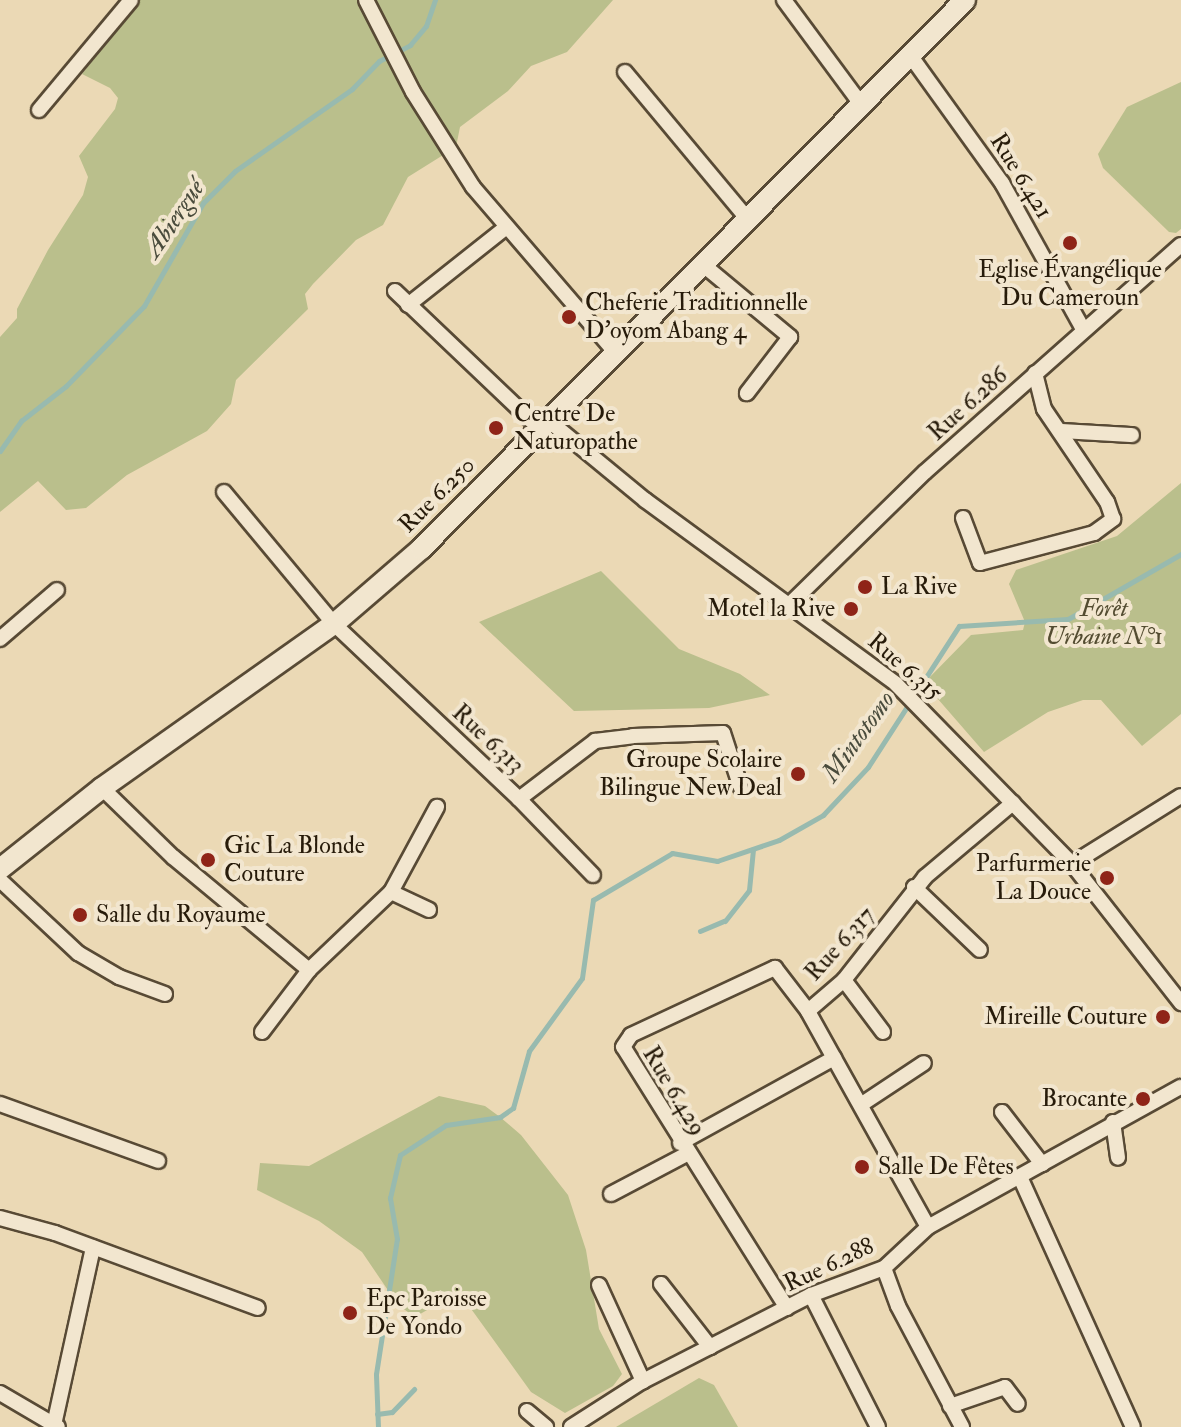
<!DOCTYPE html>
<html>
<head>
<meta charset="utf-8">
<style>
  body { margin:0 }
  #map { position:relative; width:1181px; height:1427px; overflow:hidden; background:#ebd9b5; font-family:"IM FELL Double Pica",serif }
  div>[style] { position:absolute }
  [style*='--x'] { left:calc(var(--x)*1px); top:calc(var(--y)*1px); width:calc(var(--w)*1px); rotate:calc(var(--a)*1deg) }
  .green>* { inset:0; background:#babf8c }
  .stream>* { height:5px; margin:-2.5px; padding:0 2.5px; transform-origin:2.5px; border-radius:2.5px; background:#98baaf }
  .roads { filter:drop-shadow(2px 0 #584a35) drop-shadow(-2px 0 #584a35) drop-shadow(0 2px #584a35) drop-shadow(0 -2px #584a35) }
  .street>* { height:14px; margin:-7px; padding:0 7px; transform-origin:7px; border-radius:7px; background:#f2e6cf }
  .secondary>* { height:20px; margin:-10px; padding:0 10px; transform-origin:10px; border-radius:10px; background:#f2e6cf }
  .dots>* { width:22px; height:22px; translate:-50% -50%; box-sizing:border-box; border:4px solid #f2e6cf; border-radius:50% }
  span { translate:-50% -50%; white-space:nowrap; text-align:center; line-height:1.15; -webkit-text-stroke:8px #f2e6cf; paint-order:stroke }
  .street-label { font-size:24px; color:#271b0a }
  .poi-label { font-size:24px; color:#271b0a }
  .left { translate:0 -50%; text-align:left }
  .right { translate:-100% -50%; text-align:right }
  .park-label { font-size:24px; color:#534c31; font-style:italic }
  .water-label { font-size:26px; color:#494b3c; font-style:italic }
</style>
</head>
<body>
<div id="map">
  <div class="green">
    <div style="clip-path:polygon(139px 0,613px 0,567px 52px,531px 66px,508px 91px,460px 127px,456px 147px,408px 177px,383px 225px,356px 240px,313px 284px,305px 294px,308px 309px,236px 380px,231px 404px,207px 431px,127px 475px,86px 508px,66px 510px,38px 481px,0 512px,0 337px,17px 318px,17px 309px,48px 250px,83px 195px,88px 177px,79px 156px,115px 109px,118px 98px,110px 88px,82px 74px)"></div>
    <div style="clip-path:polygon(1181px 82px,1181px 229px,1176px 233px,1169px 232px,1103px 168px,1098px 154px,1127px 107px)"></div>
    <div style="clip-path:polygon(1181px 483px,1181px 714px,1142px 746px,1101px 700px,1083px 700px,1048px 712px,984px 752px,924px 683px,971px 635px,1023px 630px,1025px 622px,1009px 584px,1016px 570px,1117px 536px)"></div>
    <div style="clip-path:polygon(601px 571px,679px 649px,740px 674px,770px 695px,709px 708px,574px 711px,479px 622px)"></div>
    <div style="clip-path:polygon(439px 1096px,485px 1106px,500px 1117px,521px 1135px,568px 1195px,586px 1250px,599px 1329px,622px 1374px,613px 1386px,565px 1413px,531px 1392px,469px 1306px,453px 1295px,415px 1317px,398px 1305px,362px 1252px,319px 1221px,257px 1190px,260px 1163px,309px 1166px)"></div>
    <div style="clip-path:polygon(699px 1378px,714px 1385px,738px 1427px,616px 1427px)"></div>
  </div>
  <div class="stream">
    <div style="--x:0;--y:451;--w:37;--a:-55"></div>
    <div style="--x:21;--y:421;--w:57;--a:-37.9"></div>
    <div style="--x:66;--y:386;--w:112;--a:-45.7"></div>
    <div style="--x:144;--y:306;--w:119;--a:-60.2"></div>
    <div style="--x:203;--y:203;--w:45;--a:-45"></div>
    <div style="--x:235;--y:171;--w:143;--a:-35"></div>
    <div style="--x:352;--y:89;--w:39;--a:-46"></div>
    <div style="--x:379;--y:61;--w:35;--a:-27"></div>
    <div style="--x:410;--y:45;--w:25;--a:-50"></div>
    <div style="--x:426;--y:26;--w:28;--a:-71"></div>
    <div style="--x:725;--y:921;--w:39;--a:-52"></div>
    <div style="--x:749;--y:890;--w:41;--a:-84.4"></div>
    <div style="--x:700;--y:931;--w:26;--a:-23"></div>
    <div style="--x:377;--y:1414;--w:15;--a:-8"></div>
    <div style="--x:392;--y:1412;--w:32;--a:-46"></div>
    <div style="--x:378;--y:1427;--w:53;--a:-92.2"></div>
    <div style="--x:376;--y:1374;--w:137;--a:-81.2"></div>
    <div style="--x:397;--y:1239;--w:42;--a:-99.7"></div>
    <div style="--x:390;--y:1198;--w:44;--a:-76.9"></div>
    <div style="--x:400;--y:1155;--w:55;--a:-33.1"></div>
    <div style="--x:446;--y:1125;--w:55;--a:-8.4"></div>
    <div style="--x:500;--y:1117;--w:16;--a:-35"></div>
    <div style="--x:513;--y:1108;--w:59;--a:-74.3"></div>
    <div style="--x:529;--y:1051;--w:90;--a:-54"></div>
    <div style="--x:582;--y:978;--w:79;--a:-82"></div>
    <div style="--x:593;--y:900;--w:92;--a:-30.7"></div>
    <div style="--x:672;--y:853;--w:46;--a:10.1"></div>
    <div style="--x:717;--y:861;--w:65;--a:-18.7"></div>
    <div style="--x:779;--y:840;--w:51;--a:-29.6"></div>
    <div style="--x:823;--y:815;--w:66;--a:-46.8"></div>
    <div style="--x:868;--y:767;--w:168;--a:-57.2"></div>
    <div style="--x:959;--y:626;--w:109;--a:-3.7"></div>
    <div style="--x:1068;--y:619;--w:130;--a:-29.9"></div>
  </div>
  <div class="roads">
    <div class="street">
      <div style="--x:366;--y:0;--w:103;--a:62.9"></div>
      <div style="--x:413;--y:92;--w:112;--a:57.7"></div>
      <div style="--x:473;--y:187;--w:218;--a:49.3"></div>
      <div style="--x:784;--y:0;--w:129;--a:53.5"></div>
      <div style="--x:910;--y:55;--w:158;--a:54.3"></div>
      <div style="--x:1002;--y:183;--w:167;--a:61"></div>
      <div style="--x:625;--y:72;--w:189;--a:50.2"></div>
      <div style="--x:39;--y:110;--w:143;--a:-50.1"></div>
      <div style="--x:701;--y:263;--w:116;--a:39.7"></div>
      <div style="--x:790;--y:337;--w:71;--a:127.5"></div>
      <div style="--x:395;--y:291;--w:199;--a:43.6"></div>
      <div style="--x:408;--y:305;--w:122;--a:-38.4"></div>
      <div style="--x:548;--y:420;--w:126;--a:39.5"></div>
      <div style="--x:645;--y:500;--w:311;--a:36.2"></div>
      <div style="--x:896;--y:684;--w:252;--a:45.6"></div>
      <div style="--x:1072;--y:864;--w:177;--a:51.9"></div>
      <div style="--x:1060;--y:431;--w:72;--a:3.2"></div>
      <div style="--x:224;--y:492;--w:172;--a:50.2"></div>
      <div style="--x:334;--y:624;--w:255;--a:43.4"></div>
      <div style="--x:519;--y:799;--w:96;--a:-37.3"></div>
      <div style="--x:595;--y:741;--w:38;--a:-7"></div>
      <div style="--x:633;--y:736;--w:90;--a:-1.9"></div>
      <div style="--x:723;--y:733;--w:58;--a:71.9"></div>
      <div style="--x:963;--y:518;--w:48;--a:69.3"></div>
      <div style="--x:980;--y:563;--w:118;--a:-14.7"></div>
      <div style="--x:1094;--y:533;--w:24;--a:-36"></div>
      <div style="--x:1113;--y:519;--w:18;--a:-109"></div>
      <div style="--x:1107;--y:502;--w:112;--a:-124.1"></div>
      <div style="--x:1044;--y:409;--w:37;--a:-104"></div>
      <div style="--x:791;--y:603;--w:187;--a:-44.4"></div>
      <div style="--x:925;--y:472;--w:342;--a:-41.6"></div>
      <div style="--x:0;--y:639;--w:75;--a:-40.7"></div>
      <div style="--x:102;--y:788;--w:99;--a:44.2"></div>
      <div style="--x:173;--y:857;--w:177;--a:39.7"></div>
      <div style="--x:519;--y:799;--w:106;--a:45.8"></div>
      <div style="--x:1072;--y:864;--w:128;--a:-32"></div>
      <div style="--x:0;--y:880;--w:107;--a:43.1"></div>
      <div style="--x:78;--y:953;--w:48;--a:30.3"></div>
      <div style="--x:119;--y:977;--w:49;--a:20.3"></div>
      <div style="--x:914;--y:887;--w:91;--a:43.7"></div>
      <div style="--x:391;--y:892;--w:42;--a:25.3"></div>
      <div style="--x:844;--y:980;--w:65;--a:53.1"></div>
      <div style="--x:262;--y:1032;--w:78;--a:-52.8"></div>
      <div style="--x:309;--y:970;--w:113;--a:-43.6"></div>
      <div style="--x:391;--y:892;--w:97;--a:-61.6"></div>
      <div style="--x:0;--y:1104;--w:168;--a:19.8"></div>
      <div style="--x:862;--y:1104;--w:74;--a:-33.5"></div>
      <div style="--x:1002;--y:1112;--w:66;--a:52.4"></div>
      <div style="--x:1113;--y:1122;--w:36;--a:82"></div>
      <div style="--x:680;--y:1143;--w:176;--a:-28.9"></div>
      <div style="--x:1020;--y:1177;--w:274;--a:65.7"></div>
      <div style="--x:611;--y:1194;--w:86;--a:-27.8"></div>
      <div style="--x:0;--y:1218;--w:57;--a:15.3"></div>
      <div style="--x:55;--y:1233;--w:216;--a:20.3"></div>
      <div style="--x:928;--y:1227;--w:247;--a:-119.1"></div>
      <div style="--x:808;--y:1011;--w:48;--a:-40.7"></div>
      <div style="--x:844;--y:980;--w:131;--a:-51.8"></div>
      <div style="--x:925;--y:877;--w:115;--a:-40.1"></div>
      <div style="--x:884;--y:1268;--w:40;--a:69.8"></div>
      <div style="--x:898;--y:1306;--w:137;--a:62.1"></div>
      <div style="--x:661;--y:1284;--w:80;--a:52.1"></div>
      <div style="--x:599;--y:1285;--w:106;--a:65.4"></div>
      <div style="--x:811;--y:1295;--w:148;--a:63.1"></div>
      <div style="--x:787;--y:1308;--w:308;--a:-122.1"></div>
      <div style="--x:623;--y:1047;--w:14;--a:-56"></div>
      <div style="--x:631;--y:1035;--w:159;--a:-25"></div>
      <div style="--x:775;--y:968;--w:54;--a:52.5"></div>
      <div style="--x:0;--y:1393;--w:67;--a:30.4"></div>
      <div style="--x:950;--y:1406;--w:58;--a:-19.1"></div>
      <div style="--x:1005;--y:1387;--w:21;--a:53"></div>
      <div style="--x:527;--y:1411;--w:25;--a:40"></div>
      <div style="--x:54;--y:1425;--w:182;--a:-77.6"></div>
      <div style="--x:571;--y:1427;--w:85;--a:-32.6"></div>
      <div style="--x:643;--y:1381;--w:189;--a:-27.1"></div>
      <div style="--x:811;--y:1295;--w:78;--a:-20.3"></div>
      <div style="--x:884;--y:1268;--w:60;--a:-43"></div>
      <div style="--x:928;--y:1227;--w:289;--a:-29"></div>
    </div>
    <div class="secondary">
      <div style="--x:0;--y:869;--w:130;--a:-38.5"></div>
      <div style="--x:102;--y:788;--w:284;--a:-35.3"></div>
      <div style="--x:334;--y:624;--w:115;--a:-40.8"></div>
      <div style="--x:421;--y:549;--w:773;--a:-45.26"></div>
    </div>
  </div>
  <div class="dots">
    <div style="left:1070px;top:243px;background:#8f2418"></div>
    <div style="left:569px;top:317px;background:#8f2418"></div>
    <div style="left:496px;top:428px;background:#8f2418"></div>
    <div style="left:865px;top:587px;background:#8f2418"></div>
    <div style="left:851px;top:609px;background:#8f2418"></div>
    <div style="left:798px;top:774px;background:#8f2418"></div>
    <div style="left:208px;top:860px;background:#8f2418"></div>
    <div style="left:1107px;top:878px;background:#8f2418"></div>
    <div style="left:80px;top:915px;background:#8f2418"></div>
    <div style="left:1163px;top:1017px;background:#8f2418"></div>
    <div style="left:1143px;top:1099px;background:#8f2418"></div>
    <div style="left:862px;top:1167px;background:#8f2418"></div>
    <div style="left:350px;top:1313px;background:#8f2418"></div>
  </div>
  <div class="street-label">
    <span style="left:1021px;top:176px;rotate:58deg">Rue 6.421</span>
    <span style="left:968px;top:404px;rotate:-42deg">Rue 6.286</span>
    <span style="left:437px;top:495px;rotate:-45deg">Rue 6.250</span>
    <span style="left:905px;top:667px;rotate:41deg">Rue 6.315</span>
    <span style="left:488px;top:739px;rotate:43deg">Rue 6.313</span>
    <span style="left:840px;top:944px;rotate:-48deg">Rue 6.317</span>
    <span style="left:674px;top:1091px;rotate:59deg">Rue 6.429</span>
    <span style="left:829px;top:1265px;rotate:-25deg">Rue 6.288</span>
  </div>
  <div class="poi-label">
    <span style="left:1070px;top:284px">Eglise Évangélique<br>Du Cameroun</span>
    <span class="left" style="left:585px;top:317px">Cheferie Traditionnelle<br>D'oyom Abang 4</span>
    <span class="left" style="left:514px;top:428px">Centre De<br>Naturopathe</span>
    <span class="left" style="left:881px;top:587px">La Rive</span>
    <span class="right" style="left:835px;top:609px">Motel la Rive</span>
    <span class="right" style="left:782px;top:774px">Groupe Scolaire<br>Bilingue New Deal</span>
    <span class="left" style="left:224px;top:860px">Gic La Blonde<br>Couture</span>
    <span class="right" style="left:1091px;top:878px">Parfurmerie<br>La Douce</span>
    <span class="left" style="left:96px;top:915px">Salle du Royaume</span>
    <span class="right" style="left:1147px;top:1017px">Mireille Couture</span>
    <span class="right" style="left:1127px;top:1099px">Brocante</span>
    <span class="left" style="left:878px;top:1167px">Salle De Fêtes</span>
    <span class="left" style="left:366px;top:1313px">Epc Paroisse<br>De Yondo</span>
  </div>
  <div class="park-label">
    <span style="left:1104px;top:623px">Forêt<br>Urbaine N°1</span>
  </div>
  <div class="water-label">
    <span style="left:175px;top:219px;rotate:-56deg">Abiergué</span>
    <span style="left:859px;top:737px;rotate:-54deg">Mintotomo</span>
  </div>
</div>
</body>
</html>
